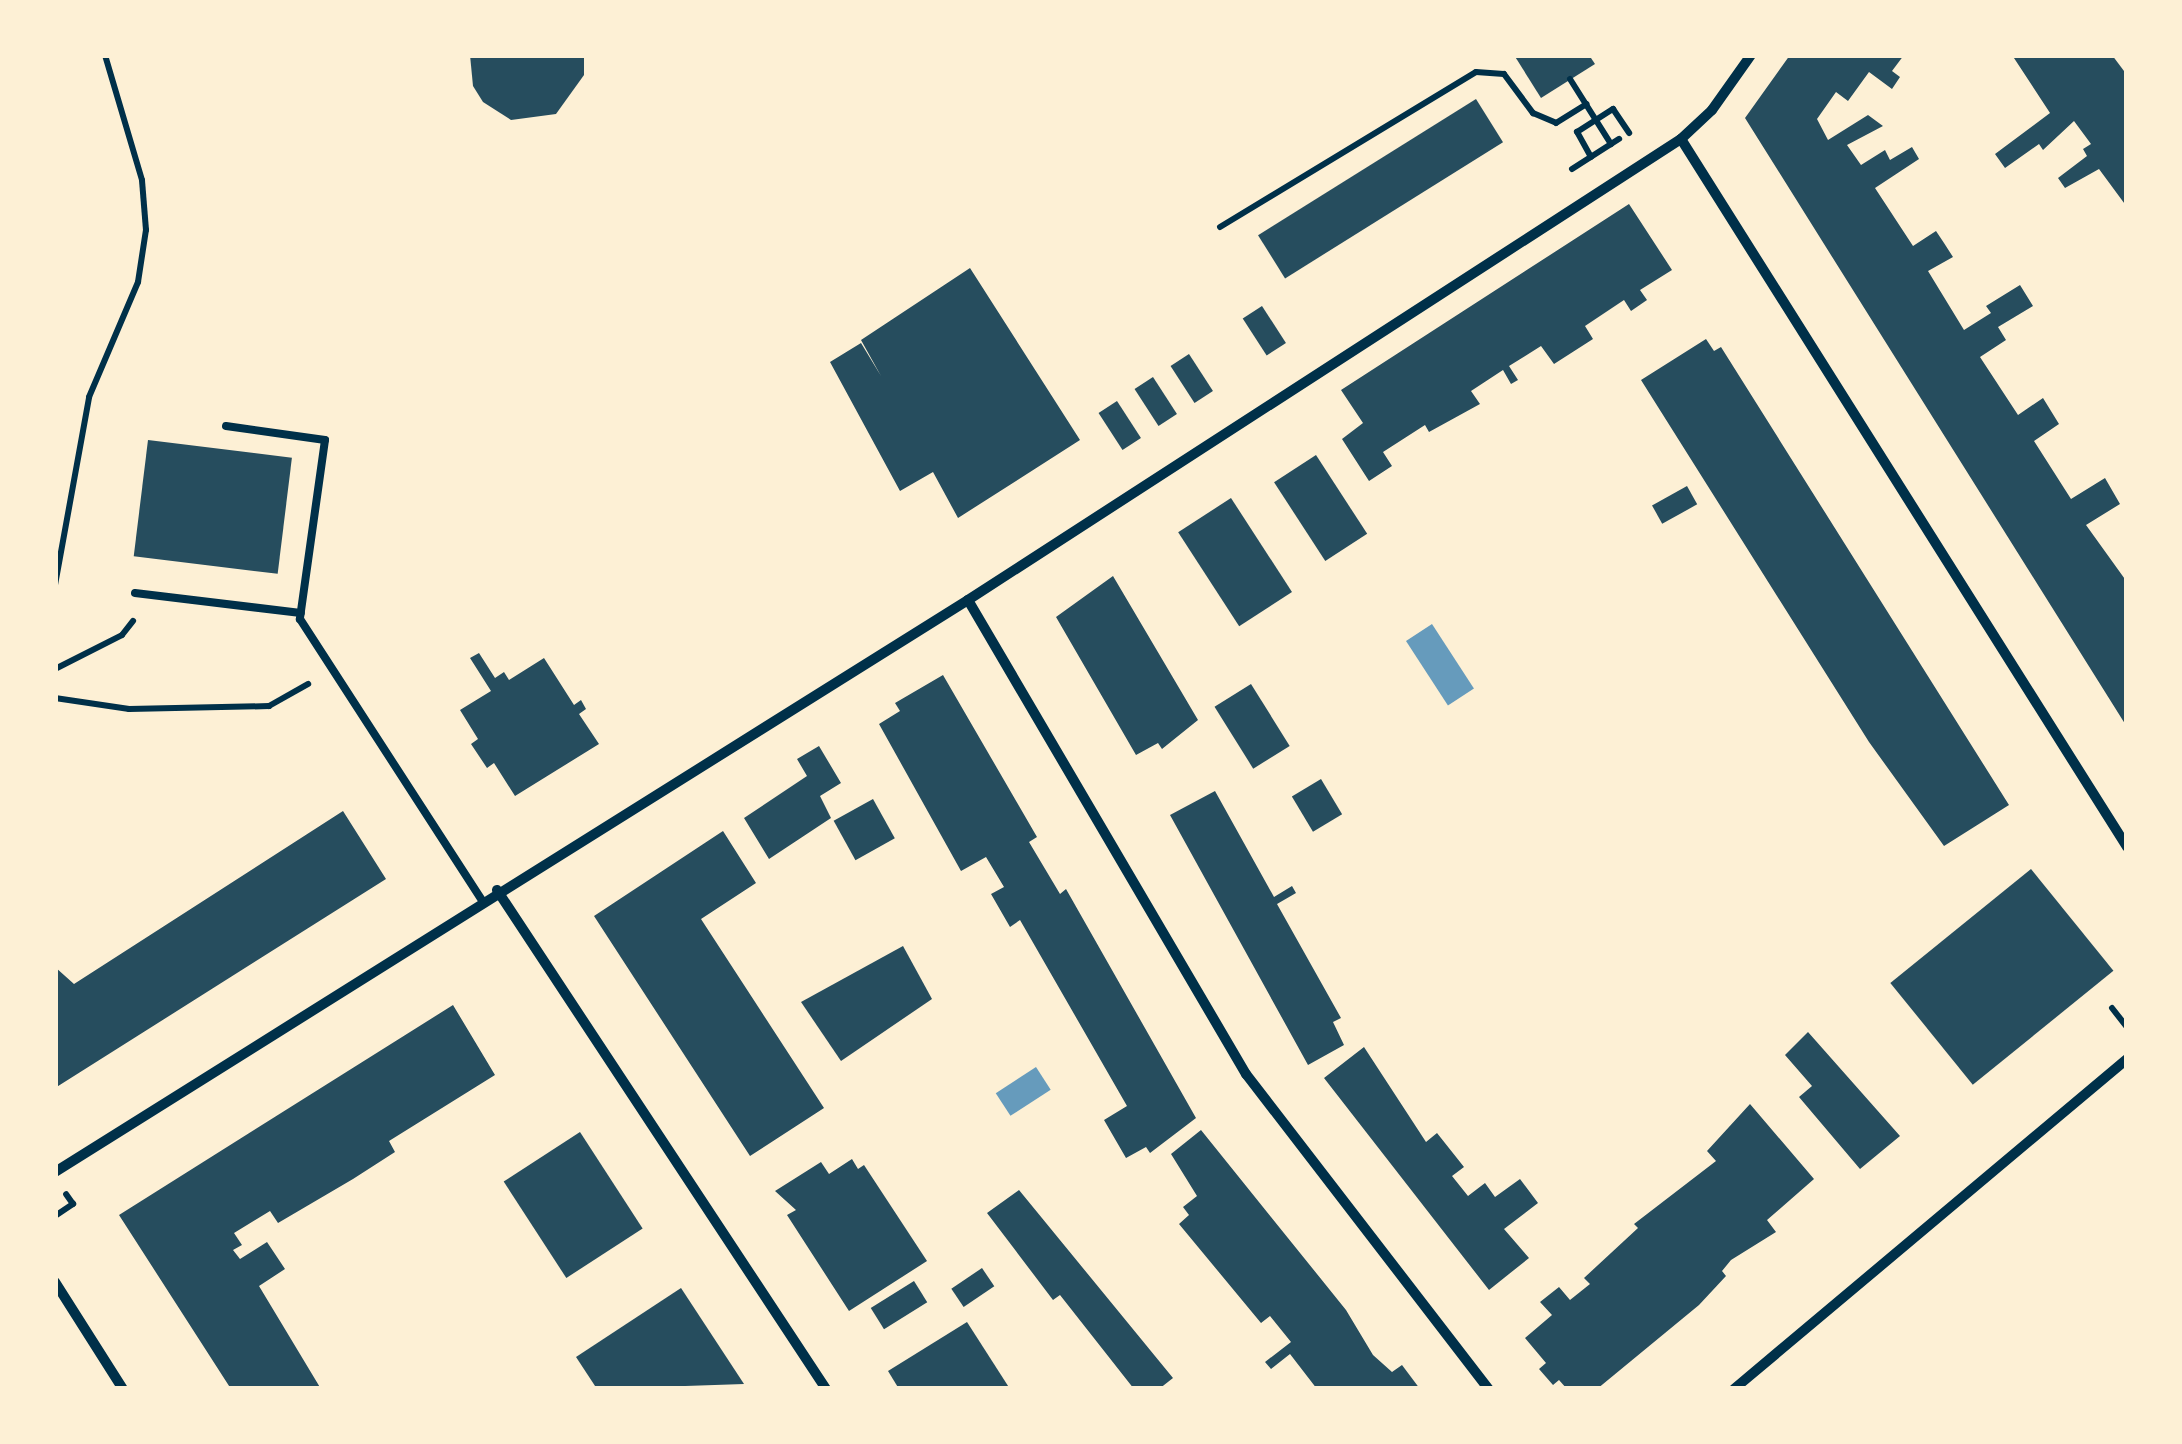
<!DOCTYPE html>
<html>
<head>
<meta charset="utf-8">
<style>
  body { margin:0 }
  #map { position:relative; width:2182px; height:1444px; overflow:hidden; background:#fdf0d5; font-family:"Exo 2",sans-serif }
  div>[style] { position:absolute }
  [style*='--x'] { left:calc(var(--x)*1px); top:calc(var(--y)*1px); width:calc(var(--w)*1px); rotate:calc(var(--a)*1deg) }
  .water>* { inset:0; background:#669bbc; transform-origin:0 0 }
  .building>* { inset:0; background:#264d5e; transform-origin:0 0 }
  .path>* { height:6px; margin:-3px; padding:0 3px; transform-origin:3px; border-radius:3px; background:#003049 }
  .service>* { height:8px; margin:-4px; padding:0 4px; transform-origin:4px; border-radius:4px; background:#003049 }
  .minor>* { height:10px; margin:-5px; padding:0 5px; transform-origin:5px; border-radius:5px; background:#003049 }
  span { translate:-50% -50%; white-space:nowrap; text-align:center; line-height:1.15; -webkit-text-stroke:9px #fdf0d5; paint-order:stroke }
  .frame { position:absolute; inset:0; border:58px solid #fdf0d5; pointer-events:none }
</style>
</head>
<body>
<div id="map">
  <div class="water">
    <div style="left:1432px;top:624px;width:77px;height:31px;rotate:57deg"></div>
    <div style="left:1036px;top:1067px;width:27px;height:48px;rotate:57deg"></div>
  </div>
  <div class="building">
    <div style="clip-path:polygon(470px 55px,584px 55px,584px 75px,556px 114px,511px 120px,483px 102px,473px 86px)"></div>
    <div style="clip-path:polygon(1514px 55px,1589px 55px,1595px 64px,1541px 98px)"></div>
    <div style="clip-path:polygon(1790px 55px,1904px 55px,1892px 71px,1900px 77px,1892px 89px,1869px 72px,1848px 101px,1836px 92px,1817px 119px,1828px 140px,1868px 115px,1883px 126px,1847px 145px,1861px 165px,1885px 150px,1890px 160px,1912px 147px,1919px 159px,1875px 188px,1913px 246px,1936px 231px,1944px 243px,1953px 257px,1928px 271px,1964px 330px,1991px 313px,1986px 306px,2020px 285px,2033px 306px,1998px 327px,2006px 340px,1980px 357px,2018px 415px,2043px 398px,2059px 424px,2034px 441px,2071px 499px,2105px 478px,2120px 504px,2086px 525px,2127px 582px,2127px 727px,1745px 118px)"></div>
    <div style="clip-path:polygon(2012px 55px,2112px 55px,2127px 75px,2127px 207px,2099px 169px,2065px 188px,2058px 178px,2087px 156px,2083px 149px,2091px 144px,2074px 121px,2043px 150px,2039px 144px,2005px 168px,1995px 154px,2050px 113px)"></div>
    <div style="left:1476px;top:99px;width:51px;height:257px;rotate:58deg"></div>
    <div style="clip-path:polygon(1629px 204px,1672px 270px,1640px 290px,1647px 300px,1631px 311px,1624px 300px,1585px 326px,1593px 339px,1554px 364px,1541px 346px,1509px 366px,1518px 380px,1511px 384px,1503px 370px,1471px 391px,1480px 404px,1429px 432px,1425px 425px,1383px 452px,1392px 466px,1369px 481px,1342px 439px,1363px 423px,1341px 390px)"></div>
    <div style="clip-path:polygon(970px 268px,1080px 440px,958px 518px,933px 472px,900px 491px,830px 362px,861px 343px,881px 376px,861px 340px)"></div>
    <div style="left:1262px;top:306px;width:44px;height:23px;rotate:57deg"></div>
    <div style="clip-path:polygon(1706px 339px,1714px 351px,1721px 347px,2009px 805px,1944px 846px,1869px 742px,1641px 380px)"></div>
    <div style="left:1189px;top:354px;width:44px;height:22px;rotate:57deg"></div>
    <div style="left:1153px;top:377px;width:44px;height:22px;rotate:57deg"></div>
    <div style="left:1117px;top:401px;width:44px;height:22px;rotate:57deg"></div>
    <div style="left:148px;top:440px;width:145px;height:117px;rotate:7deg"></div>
    <div style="left:1316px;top:455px;width:94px;height:50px;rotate:57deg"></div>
    <div style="left:1687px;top:486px;width:21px;height:40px;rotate:61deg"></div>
    <div style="left:1231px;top:498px;width:112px;height:63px;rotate:57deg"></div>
    <div style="clip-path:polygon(1113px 576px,1198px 720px,1162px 749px,1158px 743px,1136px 755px,1056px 617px)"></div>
    <div style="clip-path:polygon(479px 653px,495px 678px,504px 672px,509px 680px,544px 658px,574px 705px,581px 700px,586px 709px,579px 714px,599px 744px,515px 796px,494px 763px,487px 768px,471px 744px,478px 739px,460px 710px,491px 691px,470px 658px)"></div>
    <div style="clip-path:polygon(943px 675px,1037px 837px,1029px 842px,1060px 894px,1066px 889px,1196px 1118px,1150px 1153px,1146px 1147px,1126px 1158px,1104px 1120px,1127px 1106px,1020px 920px,1010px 927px,991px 894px,1004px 887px,986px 857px,961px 871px,879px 724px,900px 711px,895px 703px)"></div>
    <div style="left:1251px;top:684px;width:73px;height:43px;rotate:58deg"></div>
    <div style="clip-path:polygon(819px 746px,841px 783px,820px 796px,831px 818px,769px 859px,744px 818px,807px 776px,797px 759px)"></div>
    <div style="left:1321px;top:779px;width:41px;height:34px;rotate:59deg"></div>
    <div style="clip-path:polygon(1215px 791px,1274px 897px,1292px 886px,1296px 893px,1277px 904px,1341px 1018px,1333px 1022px,1344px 1045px,1308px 1065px,1170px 815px)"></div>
    <div style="left:873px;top:799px;width:45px;height:45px;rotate:61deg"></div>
    <div style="clip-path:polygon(343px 811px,386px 879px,55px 1088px,55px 967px,74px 984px)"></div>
    <div style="clip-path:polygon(723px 831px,756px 883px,701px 919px,824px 1108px,750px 1156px,594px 916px)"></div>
    <div style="left:2031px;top:869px;width:131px;height:181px;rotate:51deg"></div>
    <div style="clip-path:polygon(903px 946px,932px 999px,841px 1061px,801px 1002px)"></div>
    <div style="clip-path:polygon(453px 1005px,495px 1075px,389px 1141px,395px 1152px,353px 1179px,278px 1223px,270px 1211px,234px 1233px,242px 1245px,233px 1250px,240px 1259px,267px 1242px,285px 1269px,259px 1286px,321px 1389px,231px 1389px,119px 1215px)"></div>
    <div style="clip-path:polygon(1808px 1032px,1900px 1136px,1860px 1169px,1799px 1097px,1812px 1086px,1785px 1055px)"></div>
    <div style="clip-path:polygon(1364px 1047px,1426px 1142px,1437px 1133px,1464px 1167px,1452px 1176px,1468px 1196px,1485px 1183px,1495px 1197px,1520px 1179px,1538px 1203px,1504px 1229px,1529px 1258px,1489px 1290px,1324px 1078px)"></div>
    <div style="clip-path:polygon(1750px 1104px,1814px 1179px,1767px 1220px,1776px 1232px,1731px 1260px,1722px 1271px,1726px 1276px,1699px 1305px,1597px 1389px,1567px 1389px,1559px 1380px,1553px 1385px,1539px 1369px,1546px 1363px,1525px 1338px,1552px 1315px,1540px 1302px,1559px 1287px,1570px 1300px,1590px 1284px,1584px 1278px,1638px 1228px,1634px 1224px,1716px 1161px,1707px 1151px)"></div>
    <div style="clip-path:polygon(1201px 1130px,1346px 1310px,1373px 1355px,1392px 1372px,1402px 1365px,1420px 1389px,1317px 1389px,1290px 1354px,1271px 1369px,1265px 1362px,1291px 1342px,1270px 1316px,1261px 1323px,1179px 1224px,1189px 1215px,1183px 1207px,1197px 1196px,1171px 1154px)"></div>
    <div style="left:580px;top:1132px;width:115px;height:91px;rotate:57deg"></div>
    <div style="clip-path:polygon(852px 1159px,858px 1169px,864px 1165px,927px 1261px,849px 1311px,787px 1215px,796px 1210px,775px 1191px,821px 1162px,829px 1174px)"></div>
    <div style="clip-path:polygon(1019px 1190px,1173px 1378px,1159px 1389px,1134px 1389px,1060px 1295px,1053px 1300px,987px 1213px)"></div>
    <div style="left:982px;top:1268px;width:22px;height:37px;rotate:56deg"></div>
    <div style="left:914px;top:1281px;width:25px;height:51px;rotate:58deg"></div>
    <div style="clip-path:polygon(681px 1288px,744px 1384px,597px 1389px,576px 1357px)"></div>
    <div style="clip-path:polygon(967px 1322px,1010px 1389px,899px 1389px,888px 1371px)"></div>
  </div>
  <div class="path">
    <div style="--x:1570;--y:79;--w:77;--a:57.8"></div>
    <div style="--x:1591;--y:157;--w:29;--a:-119"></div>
    <div style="--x:1577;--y:132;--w:43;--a:-32.6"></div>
    <div style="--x:1613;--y:109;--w:29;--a:56"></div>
    <div style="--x:1572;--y:169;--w:56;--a:-32.6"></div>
    <div style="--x:1220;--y:227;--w:299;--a:-31.2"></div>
    <div style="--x:1476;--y:72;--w:28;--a:4"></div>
    <div style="--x:1504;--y:74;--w:49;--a:53.4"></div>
    <div style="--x:1533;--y:113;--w:25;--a:23"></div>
    <div style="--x:1556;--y:123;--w:36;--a:-32"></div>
    <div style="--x:55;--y:585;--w:191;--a:-79.7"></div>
    <div style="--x:89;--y:397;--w:125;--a:-66.9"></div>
    <div style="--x:138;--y:282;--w:53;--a:-81.3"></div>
    <div style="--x:146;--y:230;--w:50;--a:-94.6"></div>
    <div style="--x:142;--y:180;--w:130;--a:-106.5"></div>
    <div style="--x:55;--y:669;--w:75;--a:-26.9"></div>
    <div style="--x:122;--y:635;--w:18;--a:-52"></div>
    <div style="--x:55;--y:698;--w:75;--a:8.5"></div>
    <div style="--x:129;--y:709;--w:140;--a:-1.2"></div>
    <div style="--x:269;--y:706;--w:45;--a:-29.4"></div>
    <div style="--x:2112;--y:1008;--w:24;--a:52"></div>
    <div style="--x:55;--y:1216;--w:22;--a:-34"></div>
    <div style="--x:73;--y:1204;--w:12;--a:-125"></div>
  </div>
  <div class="service">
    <div style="--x:226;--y:426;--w:100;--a:8"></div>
    <div style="--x:325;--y:440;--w:181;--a:98"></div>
    <div style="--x:300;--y:619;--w:335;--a:57.1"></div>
    <div style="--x:135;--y:593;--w:167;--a:6.9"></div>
  </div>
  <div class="minor">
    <div style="--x:1681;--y:139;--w:837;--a:57.79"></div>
    <div style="--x:968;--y:600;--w:550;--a:59.61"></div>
    <div style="--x:1246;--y:1074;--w:398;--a:52.4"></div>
    <div style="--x:497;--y:890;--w:598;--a:56.6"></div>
    <div style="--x:55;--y:1172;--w:1077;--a:-32.07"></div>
    <div style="--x:968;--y:600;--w:849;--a:-32.89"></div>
    <div style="--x:1681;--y:139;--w:42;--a:-43.1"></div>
    <div style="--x:1712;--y:110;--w:67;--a:-54.7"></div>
    <div style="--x:55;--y:1282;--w:127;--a:57.6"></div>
    <div style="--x:1734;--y:1389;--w:513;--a:-40.02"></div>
  </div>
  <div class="frame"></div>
</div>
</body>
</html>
